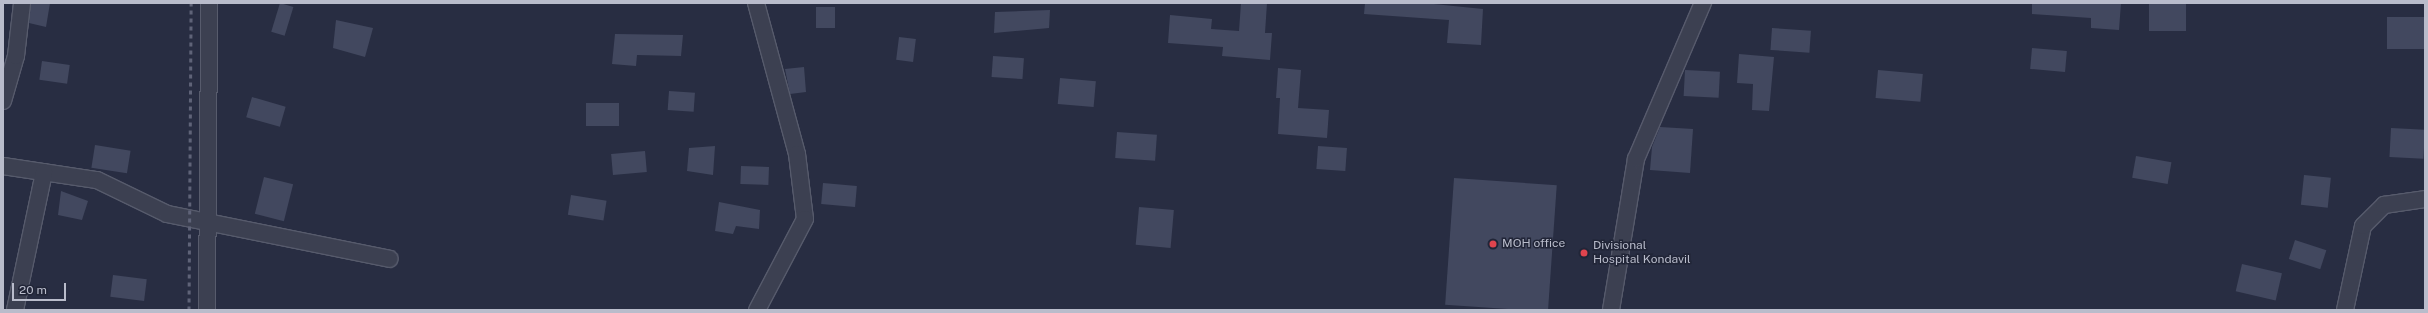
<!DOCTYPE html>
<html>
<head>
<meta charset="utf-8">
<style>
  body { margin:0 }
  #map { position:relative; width:2428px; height:313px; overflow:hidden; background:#282d42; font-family:"Public Sans",sans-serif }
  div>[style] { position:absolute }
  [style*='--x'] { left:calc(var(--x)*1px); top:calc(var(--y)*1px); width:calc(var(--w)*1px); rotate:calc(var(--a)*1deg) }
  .building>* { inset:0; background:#42485f; transform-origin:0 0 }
  .roads { filter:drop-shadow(1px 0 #575b6c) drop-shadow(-1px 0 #575b6c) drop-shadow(0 1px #575b6c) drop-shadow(0 -1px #575b6c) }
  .minor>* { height:16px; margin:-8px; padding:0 8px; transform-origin:8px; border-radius:8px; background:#3c4051 }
  .rail>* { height:3px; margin-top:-1.5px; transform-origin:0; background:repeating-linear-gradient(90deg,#5f6378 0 4px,transparent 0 8px) }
  .dots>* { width:11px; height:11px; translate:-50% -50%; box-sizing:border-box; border:2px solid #212537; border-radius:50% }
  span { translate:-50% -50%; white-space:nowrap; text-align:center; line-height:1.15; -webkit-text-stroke:3px #212537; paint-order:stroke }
  .poi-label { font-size:12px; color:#b9bccb }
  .left { translate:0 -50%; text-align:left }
  .frame { position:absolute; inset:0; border:4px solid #b9bccb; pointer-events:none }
  .scale { position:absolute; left:12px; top:283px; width:54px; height:18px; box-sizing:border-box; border:2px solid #b9bccb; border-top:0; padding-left:5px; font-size:12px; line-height:14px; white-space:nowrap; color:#b9bccb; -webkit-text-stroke:3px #212537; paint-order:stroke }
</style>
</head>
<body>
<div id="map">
  <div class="building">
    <div style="clip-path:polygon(31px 3px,50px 3px,46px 27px,29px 23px)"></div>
    <div style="left:280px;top:3px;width:14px;height:30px;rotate:17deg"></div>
    <div style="clip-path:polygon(1241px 3px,1267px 3px,1265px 33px,1272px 33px,1270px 60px,1222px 56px,1223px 47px,1168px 43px,1170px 15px,1212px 19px,1211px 29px,1239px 31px)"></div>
    <div style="clip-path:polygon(1365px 3px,1424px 3px,1483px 9px,1481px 45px,1447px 43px,1449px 20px,1364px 14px)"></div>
    <div style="clip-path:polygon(2032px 3px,2121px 3px,2119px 30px,2091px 28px,2091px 18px,2032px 14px)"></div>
    <div style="left:2149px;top:3px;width:37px;height:28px"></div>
    <div style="left:816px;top:7px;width:19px;height:21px"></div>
    <div style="clip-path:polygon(1050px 10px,1049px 28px,994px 33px,995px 12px)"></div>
    <div style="left:2387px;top:17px;width:37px;height:32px"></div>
    <div style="clip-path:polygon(336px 20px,373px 28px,365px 57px,333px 48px)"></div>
    <div style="left:1772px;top:28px;width:39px;height:22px;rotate:4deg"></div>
    <div style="clip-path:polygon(615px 34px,683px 35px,681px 56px,637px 55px,636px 66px,612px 64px)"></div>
    <div style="left:899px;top:37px;width:17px;height:23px;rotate:7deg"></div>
    <div style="left:2032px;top:48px;width:35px;height:21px;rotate:5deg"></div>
    <div style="clip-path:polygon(1739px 54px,1774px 57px,1769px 111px,1752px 110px,1753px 84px,1737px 83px)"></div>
    <div style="left:993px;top:56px;width:31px;height:21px;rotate:4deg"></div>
    <div style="left:42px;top:61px;width:28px;height:19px;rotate:8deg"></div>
    <div style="clip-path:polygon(804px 67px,806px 92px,790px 94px,785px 69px)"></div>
    <div style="clip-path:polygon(1278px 68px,1301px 70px,1298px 108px,1329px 110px,1327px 138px,1278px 134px,1280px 98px,1276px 98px)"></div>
    <div style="left:1685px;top:70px;width:35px;height:26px;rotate:3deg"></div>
    <div style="left:1878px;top:70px;width:45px;height:28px;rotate:5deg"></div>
    <div style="left:1060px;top:78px;width:36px;height:26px;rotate:5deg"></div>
    <div style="left:669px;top:91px;width:26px;height:19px;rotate:4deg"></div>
    <div style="left:252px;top:97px;width:35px;height:21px;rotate:16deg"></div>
    <div style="left:586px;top:103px;width:33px;height:23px"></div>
    <div style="clip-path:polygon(1660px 127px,1693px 129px,1690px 173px,1650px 170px,1652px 147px)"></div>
    <div style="left:2391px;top:128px;width:34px;height:29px;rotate:3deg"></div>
    <div style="left:1117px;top:132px;width:40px;height:26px;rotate:4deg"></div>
    <div style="left:95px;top:145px;width:36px;height:23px;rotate:9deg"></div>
    <div style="clip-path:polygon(715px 146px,713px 175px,687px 171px,689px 148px)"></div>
    <div style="left:1318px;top:146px;width:29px;height:23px;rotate:4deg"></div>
    <div style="left:645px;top:151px;width:21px;height:34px;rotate:85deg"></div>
    <div style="left:2136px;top:156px;width:36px;height:22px;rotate:10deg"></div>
    <div style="left:741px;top:166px;width:28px;height:18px;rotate:2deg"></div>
    <div style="left:2304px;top:175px;width:27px;height:30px;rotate:6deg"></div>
    <div style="left:264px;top:177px;width:30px;height:38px;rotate:14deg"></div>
    <div style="left:1454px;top:178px;width:103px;height:127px;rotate:4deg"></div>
    <div style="left:823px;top:183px;width:34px;height:21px;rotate:5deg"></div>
    <div style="clip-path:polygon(61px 191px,88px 201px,82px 220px,58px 215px)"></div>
    <div style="left:571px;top:195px;width:36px;height:20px;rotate:9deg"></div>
    <div style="clip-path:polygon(719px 202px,760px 210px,759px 229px,736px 226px,733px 234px,715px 231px)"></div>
    <div style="left:1139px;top:207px;width:35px;height:38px;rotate:5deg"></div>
    <div style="left:2295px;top:240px;width:33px;height:20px;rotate:18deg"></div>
    <div style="left:2242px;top:264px;width:41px;height:28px;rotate:13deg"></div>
    <div style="left:113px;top:275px;width:34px;height:22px;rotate:7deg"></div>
  </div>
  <div class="roads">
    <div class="minor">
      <div style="--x:756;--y:3;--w:156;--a:74.8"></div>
      <div style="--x:797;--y:154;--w:65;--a:83"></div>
      <div style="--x:805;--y:219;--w:103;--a:117.8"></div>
      <div style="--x:3;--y:101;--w:47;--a:-73.9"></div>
      <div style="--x:16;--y:56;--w:53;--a:-83.5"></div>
      <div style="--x:3;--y:166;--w:95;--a:8.5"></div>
      <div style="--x:97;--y:180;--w:78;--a:25.9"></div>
      <div style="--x:167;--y:214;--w:227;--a:11.4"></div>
      <div style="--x:15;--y:310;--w:141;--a:-78.1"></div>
      <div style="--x:207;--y:310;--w:307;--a:-89.6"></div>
      <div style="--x:1611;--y:310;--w:153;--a:-80.6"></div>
      <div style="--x:1636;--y:159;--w:170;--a:-66.8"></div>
      <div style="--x:2345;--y:310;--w:86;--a:-77.9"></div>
      <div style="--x:2363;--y:226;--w:30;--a:-45"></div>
      <div style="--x:2384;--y:205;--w:41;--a:-8.3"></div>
    </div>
  </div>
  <div class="rail">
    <div style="--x:189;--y:310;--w:307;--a:-89.6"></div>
  </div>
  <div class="dots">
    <div style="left:1493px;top:244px;background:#e0444e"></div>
    <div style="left:1584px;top:253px;background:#e0444e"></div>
  </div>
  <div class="poi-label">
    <span class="left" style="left:1502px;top:244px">MOH office</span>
    <span class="left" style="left:1593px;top:253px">Divisional<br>Hospital Kondavil</span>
  </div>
  <div class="frame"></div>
  <div class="scale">20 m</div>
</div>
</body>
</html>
